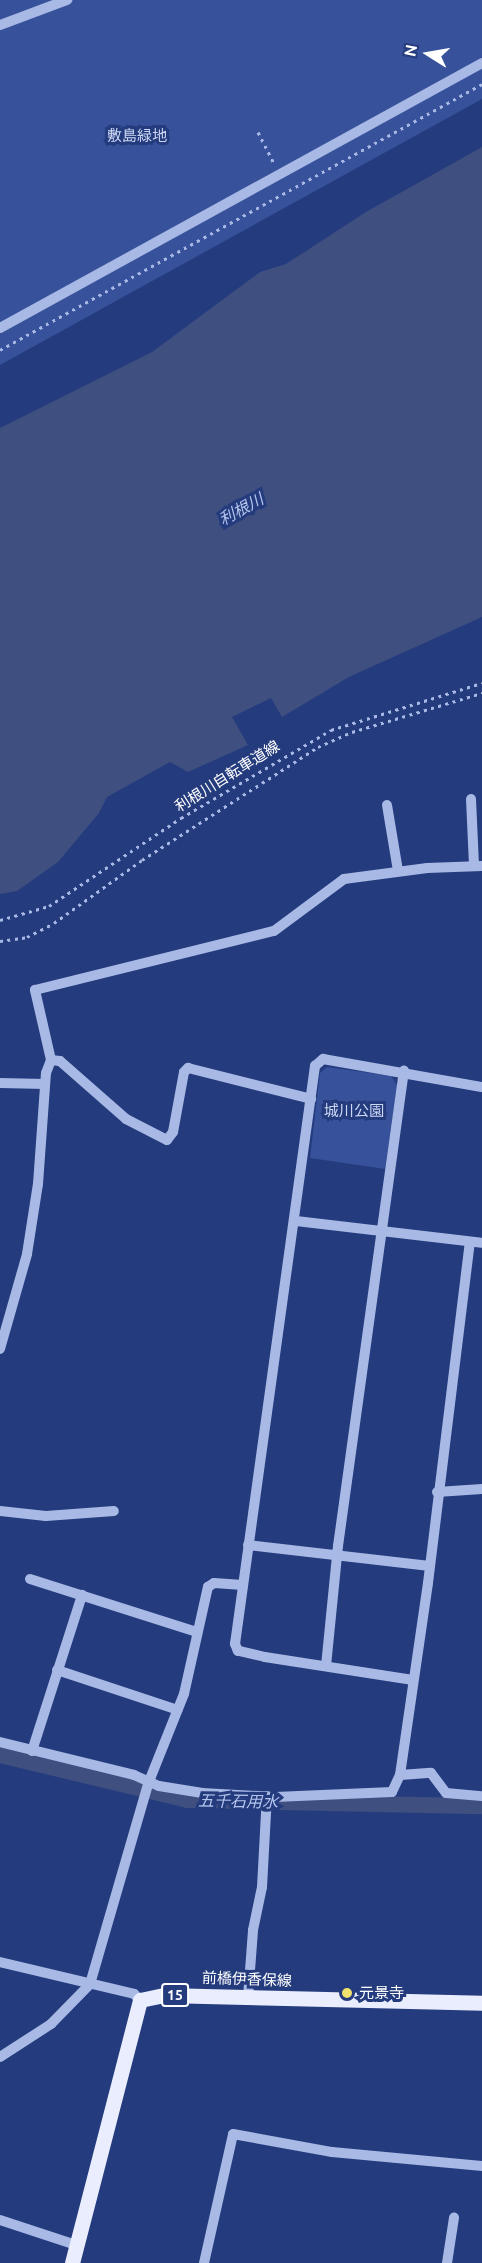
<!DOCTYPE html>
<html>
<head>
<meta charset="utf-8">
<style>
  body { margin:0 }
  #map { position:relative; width:482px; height:2263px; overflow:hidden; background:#243b7d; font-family:Ubuntu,"Noto Sans JP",sans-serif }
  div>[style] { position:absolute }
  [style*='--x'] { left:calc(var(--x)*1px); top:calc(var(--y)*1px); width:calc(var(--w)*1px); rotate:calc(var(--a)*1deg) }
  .green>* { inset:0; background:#37529b }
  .water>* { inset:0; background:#3e4f80 }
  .canal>* { height:16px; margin:-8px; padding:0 8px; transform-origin:8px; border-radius:8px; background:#3e4f80 }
  .path>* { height:3px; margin-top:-1.5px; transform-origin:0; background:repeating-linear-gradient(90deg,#a8b9e5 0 3px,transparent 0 7.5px) }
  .minor>* { height:10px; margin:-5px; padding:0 5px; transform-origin:5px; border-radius:5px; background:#a8b9e5 }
  .major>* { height:15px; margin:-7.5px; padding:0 7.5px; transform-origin:7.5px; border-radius:7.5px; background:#e9edfd }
  .dots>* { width:16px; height:16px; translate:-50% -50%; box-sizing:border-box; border:3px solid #243b7d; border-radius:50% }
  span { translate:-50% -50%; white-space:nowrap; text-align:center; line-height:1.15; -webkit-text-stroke:6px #243b7d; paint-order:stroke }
  .shield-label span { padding:2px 4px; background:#243b7d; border:2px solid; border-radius:4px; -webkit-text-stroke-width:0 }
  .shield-label { font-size:14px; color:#fff; font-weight:700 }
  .park-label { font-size:15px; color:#ccd7f4 }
  .street-label { font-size:15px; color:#fff }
  .poi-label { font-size:15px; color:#fff }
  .left { translate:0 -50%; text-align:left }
  .water-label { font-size:16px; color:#b4c4ed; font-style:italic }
  .north { position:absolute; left:398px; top:24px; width:60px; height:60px; -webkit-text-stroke:4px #243b7d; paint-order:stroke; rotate:281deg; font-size:16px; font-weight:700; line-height:24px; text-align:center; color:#fff }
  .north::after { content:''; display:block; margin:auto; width:21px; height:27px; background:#fff; clip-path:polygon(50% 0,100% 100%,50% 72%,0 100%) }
</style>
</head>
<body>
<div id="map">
  <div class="green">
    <div style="clip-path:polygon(0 0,482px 0,482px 99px,0 365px)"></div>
    <div style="clip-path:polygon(327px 1067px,391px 1076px,397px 1085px,385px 1169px,310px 1158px,320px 1073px)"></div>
  </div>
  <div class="water">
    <div style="clip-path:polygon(482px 147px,482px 617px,349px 677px,282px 717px,271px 698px,232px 717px,248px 745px,188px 772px,170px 762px,107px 797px,99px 813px,58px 862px,17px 891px,0 894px,0 428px,152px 352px,260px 272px,286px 264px,366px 212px)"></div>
  </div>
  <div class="canal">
    <div style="--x:0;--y:1755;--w:192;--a:13.5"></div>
    <div style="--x:187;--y:1800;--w:295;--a:1.2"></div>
  </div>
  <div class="path">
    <div style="--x:258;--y:132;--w:34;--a:63"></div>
    <div style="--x:0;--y:350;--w:551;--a:-28.89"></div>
    <div style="--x:0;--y:920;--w:51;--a:-15.9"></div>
    <div style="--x:49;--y:906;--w:159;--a:-33.7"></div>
    <div style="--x:181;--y:818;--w:174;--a:-30.4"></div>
    <div style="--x:331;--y:730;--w:158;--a:-17.3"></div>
    <div style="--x:0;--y:941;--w:27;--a:-8"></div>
    <div style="--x:27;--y:937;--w:30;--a:-27"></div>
    <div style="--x:54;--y:923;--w:108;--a:-35.6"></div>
    <div style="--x:142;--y:860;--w:209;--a:-32.7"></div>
    <div style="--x:318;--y:747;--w:37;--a:-24"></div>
    <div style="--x:352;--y:732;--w:136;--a:-16.7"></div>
  </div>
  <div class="minor">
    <div style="--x:0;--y:25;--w:72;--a:-20.5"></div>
    <div style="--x:0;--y:328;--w:550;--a:-28.8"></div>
    <div style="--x:471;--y:799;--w:67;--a:87.4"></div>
    <div style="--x:387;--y:805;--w:67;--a:80.5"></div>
    <div style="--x:51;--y:1060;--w:9;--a:6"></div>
    <div style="--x:60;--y:1061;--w:88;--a:41.3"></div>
    <div style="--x:126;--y:1119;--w:46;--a:27.1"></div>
    <div style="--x:167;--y:1140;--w:10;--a:-53"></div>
    <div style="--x:173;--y:1132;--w:61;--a:-79.6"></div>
    <div style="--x:184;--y:1072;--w:6;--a:-45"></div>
    <div style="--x:188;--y:1068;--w:127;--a:14.1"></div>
    <div style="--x:0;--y:1083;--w:45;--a:1.3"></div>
    <div style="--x:296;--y:1221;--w:187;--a:6.7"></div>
    <div style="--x:0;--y:1349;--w:99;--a:-74.1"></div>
    <div style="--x:27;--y:1254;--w:71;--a:-81.1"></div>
    <div style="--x:38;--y:1184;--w:111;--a:-85.9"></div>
    <div style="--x:46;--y:1073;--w:14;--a:-69"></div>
    <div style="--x:51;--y:1060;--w:72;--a:-102.9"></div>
    <div style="--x:35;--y:990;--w:246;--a:-13.9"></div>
    <div style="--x:274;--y:931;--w:87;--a:-36.6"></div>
    <div style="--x:344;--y:879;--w:84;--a:-7.5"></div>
    <div style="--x:427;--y:868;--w:55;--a:-2.1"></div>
    <div style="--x:437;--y:1492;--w:45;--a:-3.8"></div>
    <div style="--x:0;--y:1511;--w:46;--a:6.2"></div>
    <div style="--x:46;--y:1516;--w:68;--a:-4.2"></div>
    <div style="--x:248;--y:1545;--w:183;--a:6.6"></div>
    <div style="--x:30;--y:1579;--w:175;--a:17.6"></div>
    <div style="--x:326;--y:1666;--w:121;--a:-84.3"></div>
    <div style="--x:338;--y:1546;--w:480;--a:-82.1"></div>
    <div style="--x:57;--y:1670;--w:127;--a:18.3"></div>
    <div style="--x:413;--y:1680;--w:150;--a:-171.2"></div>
    <div style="--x:265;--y:1657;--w:28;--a:-167"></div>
    <div style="--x:238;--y:1651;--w:8;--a:-113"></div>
    <div style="--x:235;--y:1644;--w:584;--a:-82.12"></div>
    <div style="--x:315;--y:1066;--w:11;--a:-41"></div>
    <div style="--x:323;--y:1059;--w:161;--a:10"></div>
    <div style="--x:0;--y:1742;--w:138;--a:13.8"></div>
    <div style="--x:134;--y:1775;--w:27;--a:24"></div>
    <div style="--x:159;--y:1786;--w:44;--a:9.2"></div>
    <div style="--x:202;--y:1793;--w:73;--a:3.1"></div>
    <div style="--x:275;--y:1797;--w:117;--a:-2.4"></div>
    <div style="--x:392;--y:1792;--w:19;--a:-65"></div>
    <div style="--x:400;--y:1775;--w:194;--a:-81.7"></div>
    <div style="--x:428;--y:1583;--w:343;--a:-83"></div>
    <div style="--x:32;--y:1751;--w:164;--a:-72.2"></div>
    <div style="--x:400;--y:1775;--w:31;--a:-4"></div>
    <div style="--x:431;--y:1773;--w:25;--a:53"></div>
    <div style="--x:446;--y:1793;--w:36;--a:5"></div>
    <div style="--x:0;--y:1962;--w:138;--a:13.4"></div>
    <div style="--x:134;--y:1994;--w:8;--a:45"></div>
    <div style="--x:248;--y:1997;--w:67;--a:-85.7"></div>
    <div style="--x:253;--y:1930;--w:44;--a:-78.2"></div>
    <div style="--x:262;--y:1887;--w:91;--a:-86.9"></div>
    <div style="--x:0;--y:2057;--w:61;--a:-32.9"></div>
    <div style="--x:51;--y:2024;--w:56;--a:-45.7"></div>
    <div style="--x:90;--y:1984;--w:208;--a:-73.8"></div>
    <div style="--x:148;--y:1784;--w:97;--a:-68.2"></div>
    <div style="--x:184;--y:1694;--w:110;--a:-77.4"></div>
    <div style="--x:208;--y:1587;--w:7;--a:-34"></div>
    <div style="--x:214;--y:1583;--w:29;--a:4"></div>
    <div style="--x:0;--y:2220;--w:80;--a:18.2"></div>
    <div style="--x:204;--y:2263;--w:132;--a:-77.3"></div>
    <div style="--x:233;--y:2134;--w:101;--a:10.3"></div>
    <div style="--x:332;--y:2152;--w:151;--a:5.3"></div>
    <div style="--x:447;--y:2263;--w:46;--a:-81.2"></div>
  </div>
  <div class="major">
    <div style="--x:72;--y:2263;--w:272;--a:-75.5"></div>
    <div style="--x:140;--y:2000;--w:25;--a:-12"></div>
    <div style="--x:164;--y:1995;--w:318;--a:1.4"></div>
  </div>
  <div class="dots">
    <div style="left:347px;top:1993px;background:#f0e16c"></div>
  </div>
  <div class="shield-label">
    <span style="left:175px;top:1995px">15</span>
  </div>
  <div class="park-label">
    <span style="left:137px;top:136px">敷島緑地</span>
    <span style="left:354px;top:1111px">城川公園</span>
  </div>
  <div class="street-label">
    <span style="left:227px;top:776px;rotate:-32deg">利根川自転車道線</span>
    <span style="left:247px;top:1979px;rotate:2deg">前橋伊香保線</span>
  </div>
  <div class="poi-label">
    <span class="left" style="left:359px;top:1993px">元景寺</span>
  </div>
  <div class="water-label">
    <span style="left:241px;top:509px;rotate:-29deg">利根川</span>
    <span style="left:238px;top:1801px;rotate:1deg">五千石用水</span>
  </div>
  <div class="north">N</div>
</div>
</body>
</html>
